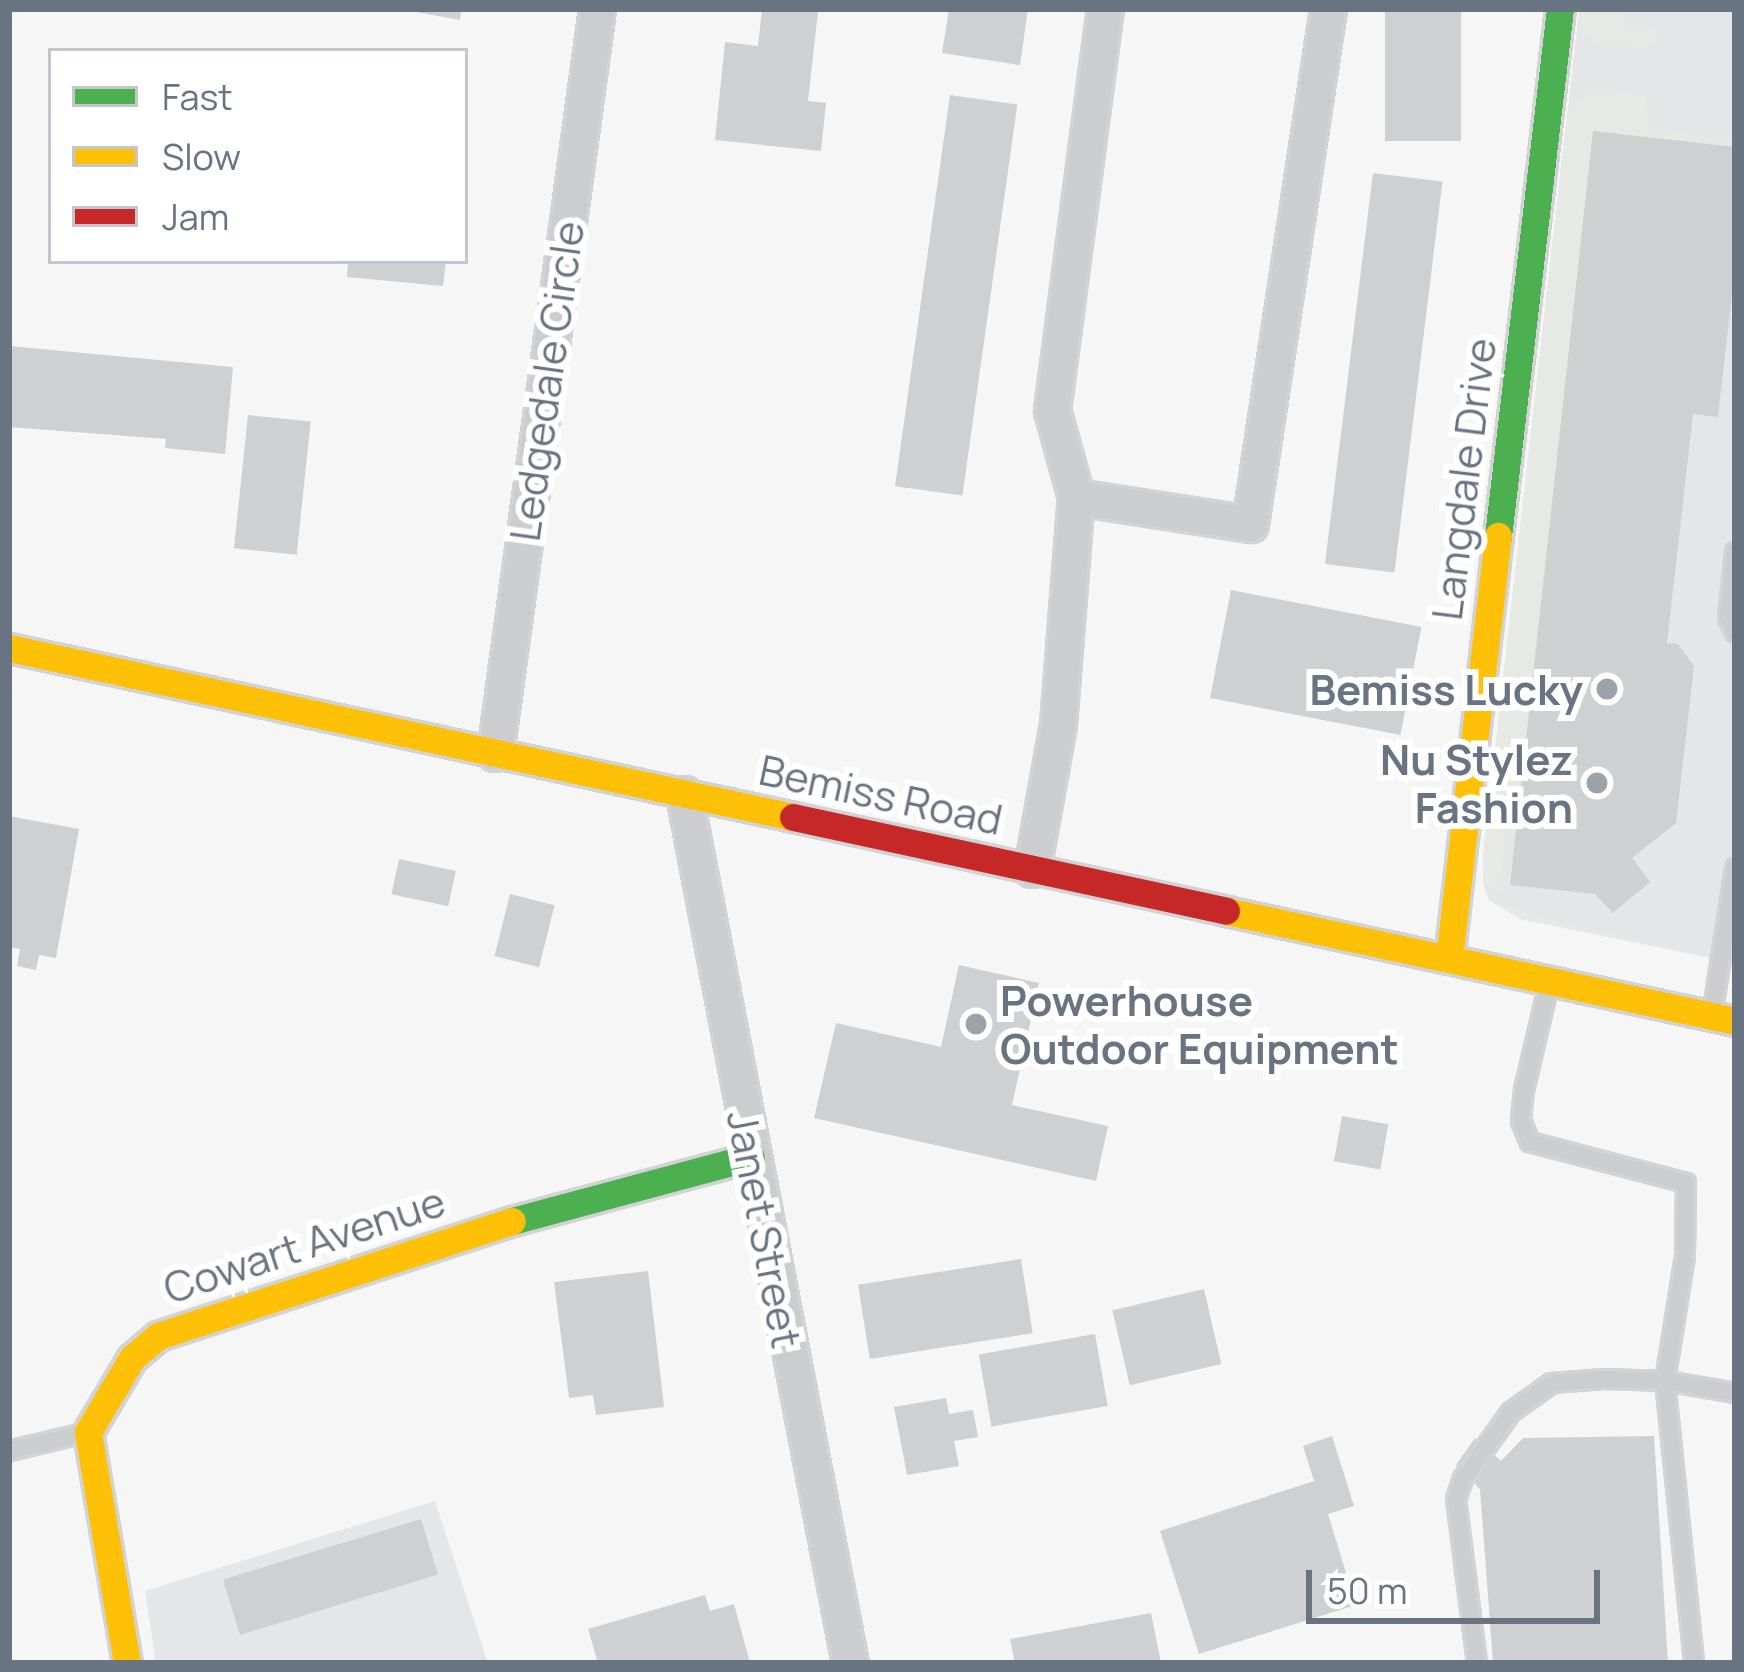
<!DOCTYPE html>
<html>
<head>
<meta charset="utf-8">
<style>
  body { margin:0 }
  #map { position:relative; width:1744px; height:1672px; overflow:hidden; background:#f6f6f6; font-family:Manrope,sans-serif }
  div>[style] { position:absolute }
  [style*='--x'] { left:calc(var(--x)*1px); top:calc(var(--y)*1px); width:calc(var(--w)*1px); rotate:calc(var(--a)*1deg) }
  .built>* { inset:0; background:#e5e6e7 }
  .green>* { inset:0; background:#e6e9e4 }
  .building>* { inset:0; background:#cfd0d1; transform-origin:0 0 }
  .roads { filter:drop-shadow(3px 0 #d2d3d4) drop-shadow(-3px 0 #d2d3d4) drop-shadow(0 3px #d2d3d4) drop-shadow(0 -3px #d2d3d4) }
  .lane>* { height:16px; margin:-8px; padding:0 8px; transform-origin:8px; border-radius:8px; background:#cccdcf }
  .street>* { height:33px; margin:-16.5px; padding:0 16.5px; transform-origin:16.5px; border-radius:16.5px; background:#cccdcf }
  .fast>* { height:27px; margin:-13.5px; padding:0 13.5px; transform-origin:13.5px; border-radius:13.5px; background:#4caf50 }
  .slow>* { height:27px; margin:-13.5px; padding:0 13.5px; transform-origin:13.5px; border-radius:13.5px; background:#ffc107 }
  .jam>* { height:27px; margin:-13.5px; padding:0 13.5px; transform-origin:13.5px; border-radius:13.5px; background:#c62828 }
  .dots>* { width:33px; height:33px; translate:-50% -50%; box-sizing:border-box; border:6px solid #fff; border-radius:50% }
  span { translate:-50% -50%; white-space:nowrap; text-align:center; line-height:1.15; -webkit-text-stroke:12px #fff; paint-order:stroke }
  .street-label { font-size:42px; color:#697483 }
  .poi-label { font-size:42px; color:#697483; font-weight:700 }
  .right { translate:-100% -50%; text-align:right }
  .left { translate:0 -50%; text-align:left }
  .frame { position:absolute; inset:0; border:12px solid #697483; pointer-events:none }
  .legend { position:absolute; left:48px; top:48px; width:420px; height:216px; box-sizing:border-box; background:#fff; border:3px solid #c3c7cd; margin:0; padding:15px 21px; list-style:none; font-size:36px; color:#697483 }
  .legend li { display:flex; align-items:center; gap:24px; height:60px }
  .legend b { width:60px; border:3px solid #c3c7cd }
  .scale { position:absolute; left:1306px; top:1570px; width:294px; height:54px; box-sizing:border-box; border:6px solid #697483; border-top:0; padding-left:15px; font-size:36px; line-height:42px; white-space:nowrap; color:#697483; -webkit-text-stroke:9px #fff; paint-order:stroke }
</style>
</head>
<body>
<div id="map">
  <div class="built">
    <div style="clip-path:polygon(1579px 9px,1735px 9px,1735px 963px,1520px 919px,1489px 900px,1483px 884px)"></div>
    <div style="clip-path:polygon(435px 1501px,488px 1663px,156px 1663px,145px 1591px)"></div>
  </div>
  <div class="green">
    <div style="clip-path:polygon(1579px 9px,1625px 9px,1624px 26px,1650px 28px,1658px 39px,1648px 49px,1601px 44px,1586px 36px)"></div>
    <div style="clip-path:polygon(1591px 90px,1647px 96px,1648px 130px,1735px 140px,1735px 147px,1593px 132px,1517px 817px,1505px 816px,1502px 891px,1483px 884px,1483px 855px,1567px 112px)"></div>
    <div style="clip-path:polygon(1489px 900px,1544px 919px,1680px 949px,1520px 919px)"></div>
  </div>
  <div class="building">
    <div style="clip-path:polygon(399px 9px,461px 9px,460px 20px)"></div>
    <div style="clip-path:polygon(762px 9px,818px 12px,808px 101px,826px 103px,821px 151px,715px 140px,725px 42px,758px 46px)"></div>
    <div style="clip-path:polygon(949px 9px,1028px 9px,1020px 65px,942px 53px)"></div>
    <div style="left:1385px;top:9px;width:76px;height:132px"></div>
    <div style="left:950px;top:95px;width:68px;height:395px;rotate:8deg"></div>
    <div style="clip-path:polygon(1593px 131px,1735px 147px,1735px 267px,1718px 417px,1693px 414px,1667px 643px,1678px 644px,1694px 666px,1676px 823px,1632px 858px,1650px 882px,1613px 913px,1595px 894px,1510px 885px)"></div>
    <div style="left:1373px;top:173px;width:70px;height:394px;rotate:7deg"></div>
    <div style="clip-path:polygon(348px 261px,446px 261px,443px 286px,347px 277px)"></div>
    <div style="clip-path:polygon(9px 346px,233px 367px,225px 454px,165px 448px,166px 439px,9px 427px)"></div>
    <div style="left:248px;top:415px;width:63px;height:134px;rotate:6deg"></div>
    <div style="left:1231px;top:590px;width:194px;height:110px;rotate:11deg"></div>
    <div style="clip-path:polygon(9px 816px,79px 829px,56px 958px,39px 955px,36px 970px,17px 966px,20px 949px,9px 947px)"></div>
    <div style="left:399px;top:859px;width:58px;height:36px;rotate:12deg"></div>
    <div style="left:510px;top:894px;width:46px;height:64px;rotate:14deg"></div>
    <div style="clip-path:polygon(959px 965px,1039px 983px,1012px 1105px,1108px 1126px,1096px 1181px,814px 1118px,836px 1023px,941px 1047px)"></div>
    <div style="left:1342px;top:1116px;width:47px;height:46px;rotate:10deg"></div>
    <div style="left:1021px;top:1259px;width:75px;height:165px;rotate:81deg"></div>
    <div style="clip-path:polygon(648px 1271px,664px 1407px,596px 1415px,593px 1395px,569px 1398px,554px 1282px)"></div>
    <div style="left:1204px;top:1289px;width:77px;height:94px;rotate:77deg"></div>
    <div style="left:1095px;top:1334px;width:73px;height:118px;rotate:80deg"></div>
    <div style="clip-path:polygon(946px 1398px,949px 1414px,973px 1410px,978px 1437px,954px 1441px,959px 1466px,907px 1475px,894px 1407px)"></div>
    <div style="clip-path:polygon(1332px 1436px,1354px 1506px,1328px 1514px,1356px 1605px,1199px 1654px,1160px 1531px,1314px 1481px,1303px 1446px)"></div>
    <div style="clip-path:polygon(1654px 1436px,1668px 1663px,1493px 1663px,1480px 1489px,1456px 1465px,1475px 1438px,1501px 1461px,1523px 1438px)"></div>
    <div style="left:421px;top:1519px;width:58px;height:207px;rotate:73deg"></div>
    <div style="clip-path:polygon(705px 1595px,710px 1611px,734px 1604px,750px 1663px,598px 1663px,588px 1629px)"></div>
    <div style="clip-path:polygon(1151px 1613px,1161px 1663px,1015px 1663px,1010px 1639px)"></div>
  </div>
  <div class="roads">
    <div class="lane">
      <div style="--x:1735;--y:552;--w:65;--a:96.1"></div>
      <div style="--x:1728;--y:617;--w:17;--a:66"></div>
      <div style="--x:1548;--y:988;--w:105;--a:103.2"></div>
      <div style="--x:1524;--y:1090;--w:31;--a:96"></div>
      <div style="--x:1521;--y:1121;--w:23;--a:67"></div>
      <div style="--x:1530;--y:1142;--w:161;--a:14.7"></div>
      <div style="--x:1686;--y:1183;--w:73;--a:90.8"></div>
      <div style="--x:1685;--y:1256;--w:127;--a:99.1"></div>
      <div style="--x:1665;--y:1381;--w:71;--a:9.7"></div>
      <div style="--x:1713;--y:1009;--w:143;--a:-81.1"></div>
      <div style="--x:9;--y:1451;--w:77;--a:-13.5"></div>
      <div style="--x:1477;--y:1663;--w:165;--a:-97.3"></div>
      <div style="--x:1456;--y:1499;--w:21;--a:-71"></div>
      <div style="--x:1463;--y:1479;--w:82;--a:-54.4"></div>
      <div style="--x:1511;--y:1412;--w:50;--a:-35.3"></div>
      <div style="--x:1552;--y:1383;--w:52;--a:-4.4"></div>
      <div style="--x:1604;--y:1379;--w:61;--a:1.9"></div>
      <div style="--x:1665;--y:1381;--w:283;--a:84.1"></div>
    </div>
    <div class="street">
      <div style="--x:1076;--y:497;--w:176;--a:8.8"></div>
      <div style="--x:1250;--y:524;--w:521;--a:-81.39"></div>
      <div style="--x:495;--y:753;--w:751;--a:-82.19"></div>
      <div style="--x:684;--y:794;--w:885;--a:79.19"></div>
      <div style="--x:1032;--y:869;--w:147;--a:-79.8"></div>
      <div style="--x:1058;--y:724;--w:228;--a:-85.5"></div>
      <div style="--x:1076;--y:497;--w:90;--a:-105.4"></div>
      <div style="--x:1052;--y:410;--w:404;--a:-82.5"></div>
    </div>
    <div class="fast">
      <div style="--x:1498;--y:536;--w:531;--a:-83.29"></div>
      <div style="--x:512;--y:1221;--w:247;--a:-15"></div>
    </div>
    <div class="slow">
      <div style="--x:9;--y:648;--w:802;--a:12.16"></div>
      <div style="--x:1226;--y:911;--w:521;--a:12.19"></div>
      <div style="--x:1449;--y:959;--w:426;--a:-83.4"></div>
      <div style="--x:127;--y:1663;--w:234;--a:-99.6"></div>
      <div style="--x:88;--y:1432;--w:86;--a:-59.3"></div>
      <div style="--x:132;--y:1358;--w:34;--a:-40"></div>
      <div style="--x:158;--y:1336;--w:372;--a:-18"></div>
    </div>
    <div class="jam">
      <div style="--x:793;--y:817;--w:443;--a:12.2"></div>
    </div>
  </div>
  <div class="dots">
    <div style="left:1607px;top:689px;background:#9aa2ab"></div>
    <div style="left:1597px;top:783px;background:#9aa2ab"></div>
    <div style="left:976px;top:1024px;background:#9aa2ab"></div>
  </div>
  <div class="street-label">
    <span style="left:546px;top:381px;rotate:-82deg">Ledgedale Circle</span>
    <span style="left:1463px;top:479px;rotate:-83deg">Langdale Drive</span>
    <span style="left:881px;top:794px;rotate:12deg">Bemiss Road</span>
    <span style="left:765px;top:1229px;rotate:79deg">Janet Street</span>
    <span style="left:304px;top:1244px;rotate:-18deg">Cowart Avenue</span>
  </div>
  <div class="poi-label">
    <span class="right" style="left:1583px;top:689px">Bemiss Lucky</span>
    <span class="right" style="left:1573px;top:783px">Nu Stylez<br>Fashion</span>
    <span class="left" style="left:1000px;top:1024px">Powerhouse<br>Outdoor Equipment</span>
  </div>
  <div class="frame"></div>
  <ul class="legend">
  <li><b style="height:15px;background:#4caf50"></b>Fast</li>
  <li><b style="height:15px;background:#ffc107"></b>Slow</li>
  <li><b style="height:15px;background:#c62828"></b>Jam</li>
  </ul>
  <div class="scale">50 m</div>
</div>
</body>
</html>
